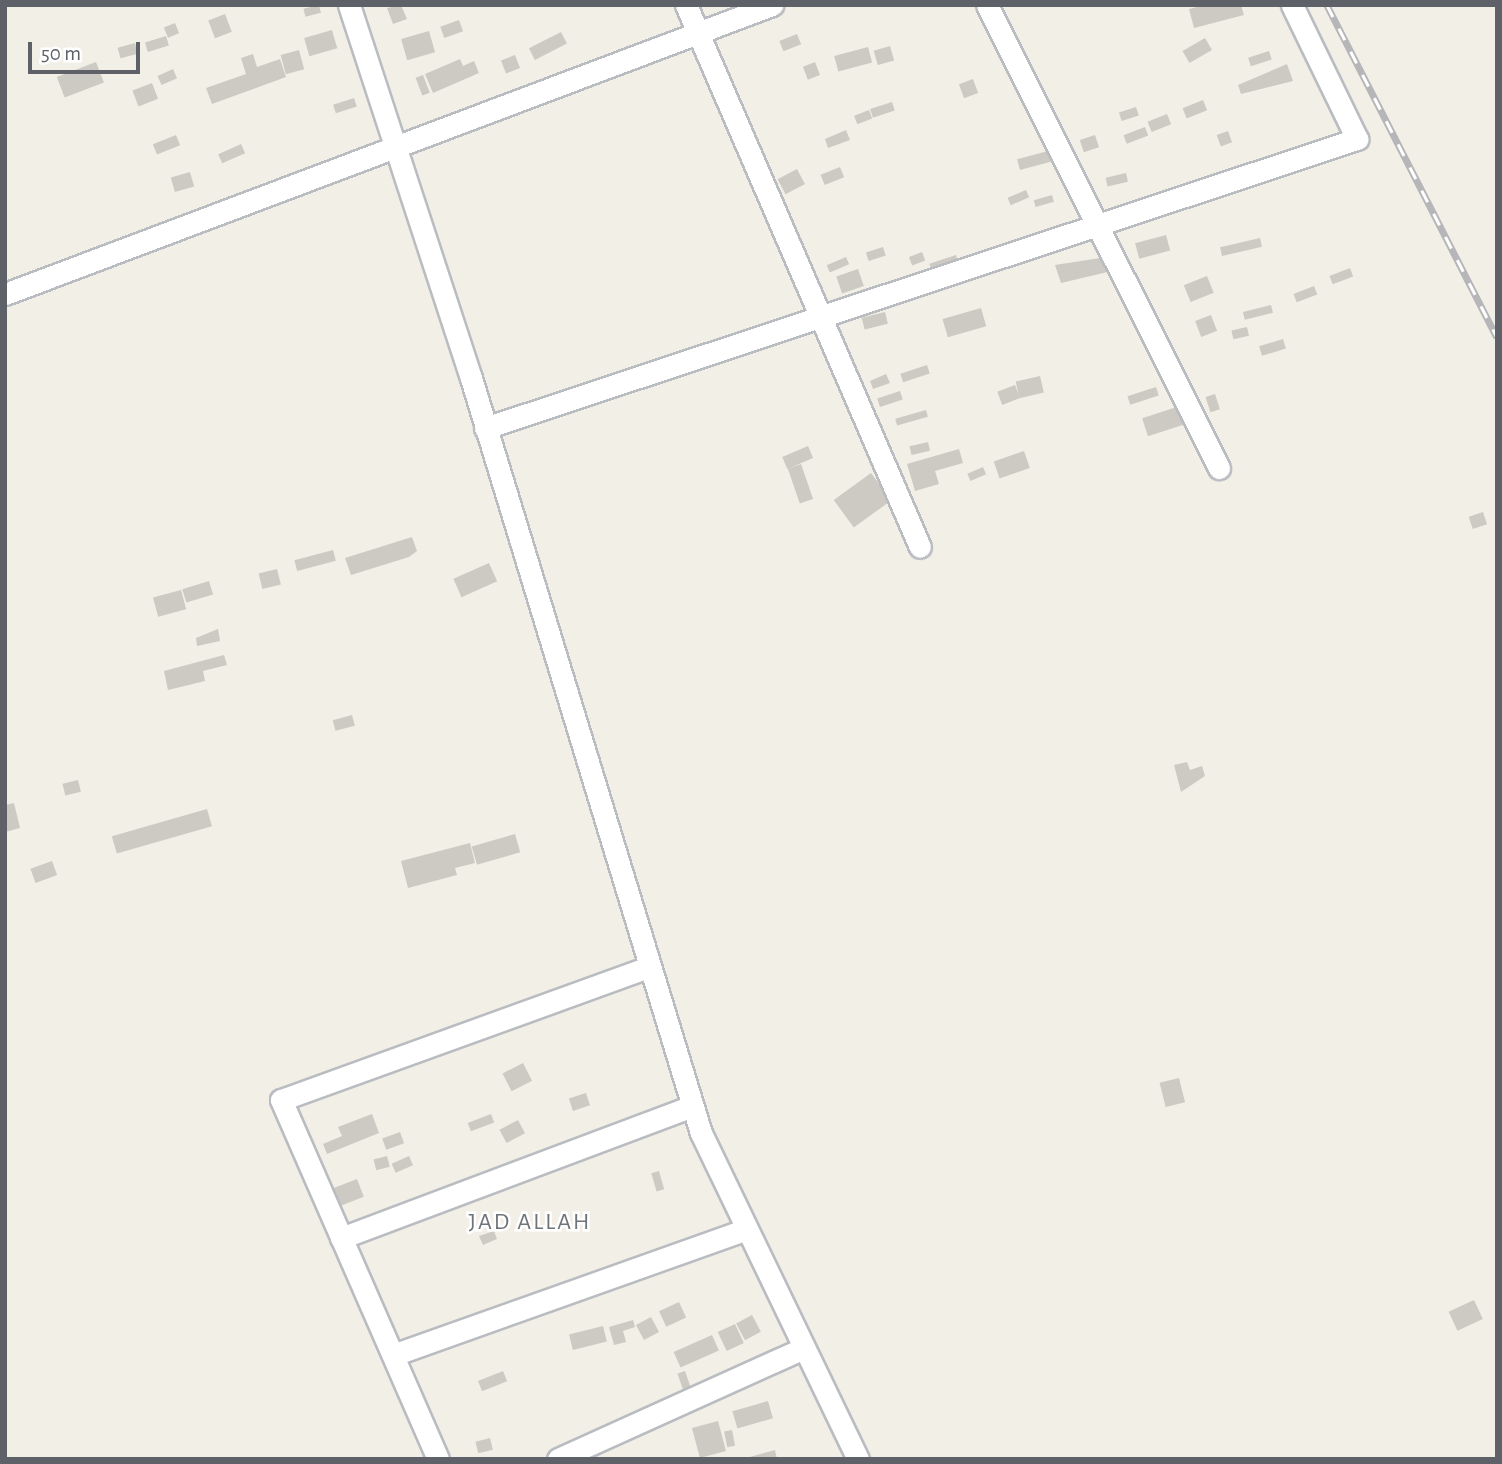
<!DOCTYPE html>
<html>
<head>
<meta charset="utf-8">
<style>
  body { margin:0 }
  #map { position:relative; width:1502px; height:1464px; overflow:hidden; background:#f2efe7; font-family:"Alegreya Sans",sans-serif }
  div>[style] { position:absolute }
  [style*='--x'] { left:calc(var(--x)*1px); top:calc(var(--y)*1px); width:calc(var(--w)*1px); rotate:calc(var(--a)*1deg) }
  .building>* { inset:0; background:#cdcac3; transform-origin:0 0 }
  .roads { filter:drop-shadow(2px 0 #b9bcc1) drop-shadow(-2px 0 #b9bcc1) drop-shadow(0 2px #b9bcc1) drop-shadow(0 -2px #b9bcc1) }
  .minor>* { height:21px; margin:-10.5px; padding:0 10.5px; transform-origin:10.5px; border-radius:10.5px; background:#fff }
  .rail>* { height:7px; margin-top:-3.5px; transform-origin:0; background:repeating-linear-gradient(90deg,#fff 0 13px,#b6b6b8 0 26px); box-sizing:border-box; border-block:2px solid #b6b6b8 }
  span { translate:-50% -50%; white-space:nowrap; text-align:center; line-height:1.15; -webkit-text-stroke:5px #fff; paint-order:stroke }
  .quarter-label { font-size:24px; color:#6f747a; letter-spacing:2px }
  .frame { position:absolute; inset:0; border:7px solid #5e6268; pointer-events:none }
  .scale { position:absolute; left:28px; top:42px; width:112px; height:32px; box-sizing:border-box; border:4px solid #5e6268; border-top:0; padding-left:9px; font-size:21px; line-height:24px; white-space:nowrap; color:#5e6268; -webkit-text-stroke:5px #fff; paint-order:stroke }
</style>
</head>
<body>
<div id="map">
  <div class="building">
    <div style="left:319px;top:5px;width:8px;height:16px;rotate:76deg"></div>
    <div style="clip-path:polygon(401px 5px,407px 19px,393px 24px,387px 8px)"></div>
    <div style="clip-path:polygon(1205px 5px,1241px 5px,1244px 15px,1194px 28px,1189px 9px)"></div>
    <div style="left:225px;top:14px;width:19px;height:18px;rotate:69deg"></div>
    <div style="left:459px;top:20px;width:12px;height:20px;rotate:70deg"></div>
    <div style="left:175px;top:23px;width:11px;height:12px;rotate:68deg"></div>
    <div style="left:332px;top:30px;width:19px;height:29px;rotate:74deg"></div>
    <div style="left:429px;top:31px;width:22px;height:29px;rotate:74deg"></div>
    <div style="left:561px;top:32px;width:13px;height:36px;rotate:63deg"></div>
    <div style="left:797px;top:34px;width:11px;height:19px;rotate:68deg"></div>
    <div style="left:166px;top:36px;width:10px;height:22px;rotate:73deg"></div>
    <div style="left:1205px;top:38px;width:14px;height:26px;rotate:60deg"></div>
    <div style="left:135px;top:43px;width:11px;height:18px;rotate:75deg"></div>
    <div style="left:890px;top:46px;width:15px;height:17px;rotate:74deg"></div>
    <div style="left:868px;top:47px;width:16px;height:35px;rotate:75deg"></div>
    <div style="left:299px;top:50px;width:20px;height:19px;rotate:75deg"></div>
    <div style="left:1269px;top:51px;width:9px;height:22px;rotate:72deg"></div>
    <div style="clip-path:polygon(253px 54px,257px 67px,280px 59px,286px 77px,212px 104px,206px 88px,246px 74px,241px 58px)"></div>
    <div style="left:515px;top:55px;width:14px;height:15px;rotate:69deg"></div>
    <div style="clip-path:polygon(460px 59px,463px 66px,474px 61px,479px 73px,433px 93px,425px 74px)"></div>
    <div style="left:96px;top:62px;width:22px;height:42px;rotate:69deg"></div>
    <div style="left:815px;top:62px;width:14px;height:13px;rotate:69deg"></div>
    <div style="clip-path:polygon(1287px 64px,1293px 81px,1241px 94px,1238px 85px)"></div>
    <div style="left:173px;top:69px;width:10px;height:17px;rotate:66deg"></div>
    <div style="left:423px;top:75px;width:19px;height:8px;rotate:69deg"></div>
    <div style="left:973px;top:79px;width:15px;height:15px;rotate:70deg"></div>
    <div style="left:152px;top:83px;width:17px;height:21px;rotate:69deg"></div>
    <div style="left:354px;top:98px;width:9px;height:22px;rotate:72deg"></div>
    <div style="left:1203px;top:100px;width:11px;height:22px;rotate:68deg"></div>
    <div style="left:892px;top:102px;width:9px;height:23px;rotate:72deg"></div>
    <div style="left:1136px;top:107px;width:9px;height:18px;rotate:72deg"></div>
    <div style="left:869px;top:110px;width:9px;height:16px;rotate:69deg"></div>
    <div style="left:1167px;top:114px;width:11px;height:21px;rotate:68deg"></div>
    <div style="left:1145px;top:127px;width:9px;height:23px;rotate:69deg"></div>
    <div style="clip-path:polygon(846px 130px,850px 140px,828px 148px,825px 139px)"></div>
    <div style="left:1228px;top:131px;width:12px;height:12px;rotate:70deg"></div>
    <div style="left:176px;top:135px;width:11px;height:25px;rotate:68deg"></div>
    <div style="left:1095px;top:135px;width:13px;height:16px;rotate:72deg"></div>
    <div style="left:241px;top:144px;width:10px;height:25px;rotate:66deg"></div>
    <div style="left:1048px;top:151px;width:11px;height:32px;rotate:75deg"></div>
    <div style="left:840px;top:167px;width:11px;height:21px;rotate:68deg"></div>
    <div style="left:797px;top:169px;width:17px;height:22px;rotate:62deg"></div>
    <div style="left:190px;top:172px;width:15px;height:20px;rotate:74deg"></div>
    <div style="left:1126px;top:173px;width:9px;height:21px;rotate:77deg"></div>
    <div style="left:1026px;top:190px;width:8px;height:20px;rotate:67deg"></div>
    <div style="left:1052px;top:195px;width:7px;height:19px;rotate:74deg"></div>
    <div style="left:1166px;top:235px;width:16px;height:32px;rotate:75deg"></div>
    <div style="left:1260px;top:238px;width:9px;height:41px;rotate:77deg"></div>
    <div style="left:883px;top:247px;width:9px;height:18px;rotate:72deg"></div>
    <div style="left:922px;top:252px;width:9px;height:14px;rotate:69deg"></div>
    <div style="left:956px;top:255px;width:9px;height:28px;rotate:72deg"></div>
    <div style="clip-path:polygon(1113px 256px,1116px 270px,1061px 283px,1055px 265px)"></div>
    <div style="left:846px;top:257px;width:8px;height:21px;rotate:67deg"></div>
    <div style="left:1350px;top:268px;width:9px;height:22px;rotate:69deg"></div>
    <div style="left:858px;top:269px;width:18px;height:23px;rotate:71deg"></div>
    <div style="left:1207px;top:276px;width:18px;height:25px;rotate:68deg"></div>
    <div style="left:1314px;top:286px;width:9px;height:22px;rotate:69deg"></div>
    <div style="left:1271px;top:305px;width:8px;height:29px;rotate:76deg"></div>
    <div style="left:981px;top:308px;width:19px;height:40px;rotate:74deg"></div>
    <div style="left:885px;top:312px;width:12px;height:24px;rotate:76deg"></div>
    <div style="left:1211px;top:315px;width:17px;height:17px;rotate:69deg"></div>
    <div style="left:1247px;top:327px;width:9px;height:16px;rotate:77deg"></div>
    <div style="left:1283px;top:339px;width:10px;height:25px;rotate:73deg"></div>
    <div style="left:927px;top:365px;width:9px;height:28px;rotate:72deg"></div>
    <div style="clip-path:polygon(886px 374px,890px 383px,873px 389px,870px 381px)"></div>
    <div style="left:1040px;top:376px;width:17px;height:25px;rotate:77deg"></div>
    <div style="left:1015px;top:385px;width:14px;height:19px;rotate:69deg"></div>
    <div style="left:1156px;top:387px;width:9px;height:30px;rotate:72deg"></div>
    <div style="left:900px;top:391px;width:9px;height:24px;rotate:72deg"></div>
    <div style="left:1215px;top:394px;width:16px;height:10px;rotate:72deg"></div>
    <div style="left:1183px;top:405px;width:19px;height:43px;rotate:72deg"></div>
    <div style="left:926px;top:410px;width:7px;height:32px;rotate:74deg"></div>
    <div style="left:928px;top:442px;width:9px;height:19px;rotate:77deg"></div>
    <div style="left:808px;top:446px;width:13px;height:28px;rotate:67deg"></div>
    <div style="clip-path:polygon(959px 449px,963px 463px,935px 471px,939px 484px,915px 491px,907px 464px)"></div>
    <div style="left:1024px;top:451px;width:18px;height:32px;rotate:71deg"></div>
    <div style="left:801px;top:464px;width:37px;height:14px;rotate:71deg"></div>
    <div style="left:983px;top:467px;width:8px;height:17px;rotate:67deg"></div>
    <div style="left:871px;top:473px;width:34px;height:46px;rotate:54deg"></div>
    <div style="left:1483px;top:512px;width:13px;height:15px;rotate:72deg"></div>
    <div style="clip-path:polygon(412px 537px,417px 551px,409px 557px,351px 575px,345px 558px)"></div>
    <div style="left:333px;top:550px;width:11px;height:40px;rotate:75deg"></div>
    <div style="left:489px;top:563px;width:20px;height:39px;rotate:66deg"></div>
    <div style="left:277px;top:569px;width:16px;height:19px;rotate:76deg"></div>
    <div style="left:209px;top:581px;width:14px;height:28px;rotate:73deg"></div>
    <div style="left:181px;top:590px;width:20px;height:29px;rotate:75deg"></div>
    <div style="clip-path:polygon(218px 629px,220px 641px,197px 646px,196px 638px)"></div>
    <div style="clip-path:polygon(224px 655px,227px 665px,203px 671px,205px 681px,168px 690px,164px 671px)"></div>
    <div style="left:352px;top:715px;width:11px;height:20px;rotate:75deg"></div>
    <div style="clip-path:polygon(1187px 762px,1190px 770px,1202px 766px,1205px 776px,1181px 792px,1174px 765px)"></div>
    <div style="left:78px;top:780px;width:12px;height:16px;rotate:76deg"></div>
    <div style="clip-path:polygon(14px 803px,20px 828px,5px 832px,5px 805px)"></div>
    <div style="left:207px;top:809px;width:18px;height:99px;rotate:74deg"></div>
    <div style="left:515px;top:834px;width:19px;height:45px;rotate:74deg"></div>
    <div style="clip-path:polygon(470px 843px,475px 863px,455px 868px,457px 875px,408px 888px,401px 861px)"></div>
    <div style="left:52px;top:861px;width:15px;height:23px;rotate:70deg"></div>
    <div style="left:523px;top:1063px;width:20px;height:23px;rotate:63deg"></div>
    <div style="left:1179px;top:1078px;width:25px;height:20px;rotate:76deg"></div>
    <div style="left:586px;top:1093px;width:13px;height:18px;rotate:72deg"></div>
    <div style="clip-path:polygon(372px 1114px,379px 1133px,327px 1154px,323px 1144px,342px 1136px,338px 1127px)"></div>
    <div style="left:491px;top:1114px;width:9px;height:25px;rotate:69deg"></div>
    <div style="left:518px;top:1120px;width:15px;height:21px;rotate:62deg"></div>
    <div style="left:400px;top:1132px;width:12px;height:19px;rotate:70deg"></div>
    <div style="left:387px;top:1156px;width:11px;height:14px;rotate:75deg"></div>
    <div style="left:409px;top:1156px;width:10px;height:19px;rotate:66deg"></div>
    <div style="left:659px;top:1171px;width:19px;height:8px;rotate:74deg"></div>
    <div style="left:357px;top:1179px;width:19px;height:29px;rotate:69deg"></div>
    <div style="clip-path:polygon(494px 1231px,497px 1239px,483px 1245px,479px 1236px)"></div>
    <div style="left:1474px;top:1300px;width:21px;height:28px;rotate:65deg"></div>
    <div style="left:679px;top:1302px;width:17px;height:22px;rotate:65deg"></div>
    <div style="left:752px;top:1315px;width:19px;height:18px;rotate:62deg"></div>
    <div style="left:651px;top:1317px;width:17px;height:17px;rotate:62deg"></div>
    <div style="clip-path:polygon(633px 1320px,635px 1327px,623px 1331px,626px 1342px,614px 1345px,609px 1327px)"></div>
    <div style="left:735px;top:1324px;width:21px;height:19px;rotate:65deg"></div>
    <div style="left:603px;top:1326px;width:16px;height:35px;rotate:76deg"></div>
    <div style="left:712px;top:1335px;width:17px;height:42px;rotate:66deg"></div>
    <div style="left:503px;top:1371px;width:11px;height:27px;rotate:68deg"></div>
    <div style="left:685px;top:1371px;width:21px;height:8px;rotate:71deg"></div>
    <div style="left:768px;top:1401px;width:18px;height:37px;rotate:74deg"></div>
    <div style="left:718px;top:1421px;width:31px;height:27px;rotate:75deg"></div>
    <div style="left:732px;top:1430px;width:16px;height:8px;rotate:79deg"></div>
    <div style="left:490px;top:1438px;width:12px;height:15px;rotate:76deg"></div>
    <div style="clip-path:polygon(775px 1450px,777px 1459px,746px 1459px,746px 1458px)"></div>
  </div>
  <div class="roads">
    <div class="minor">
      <div style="--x:349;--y:5;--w:392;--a:71.9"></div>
      <div style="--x:471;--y:378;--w:789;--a:73.06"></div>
      <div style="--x:701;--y:1133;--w:362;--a:64.3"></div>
      <div style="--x:686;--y:5;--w:590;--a:66.65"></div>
      <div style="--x:987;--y:5;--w:518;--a:63.39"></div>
      <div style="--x:5;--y:294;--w:820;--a:-20.65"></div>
      <div style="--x:485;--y:428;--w:919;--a:-18.34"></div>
      <div style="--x:1357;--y:139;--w:149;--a:-115.9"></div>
      <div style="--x:341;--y:1238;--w:375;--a:-20.6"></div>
      <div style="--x:393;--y:1355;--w:374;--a:-19.6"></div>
      <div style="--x:438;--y:1459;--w:392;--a:-113.6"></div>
      <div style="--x:281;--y:1100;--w:390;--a:-19.9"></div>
      <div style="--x:558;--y:1459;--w:268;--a:-24.3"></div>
    </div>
  </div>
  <div class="rail">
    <div style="--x:1327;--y:5;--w:373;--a:62.9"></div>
  </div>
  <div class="quarter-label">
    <span style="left:530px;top:1223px">JAD ALLAH</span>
  </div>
  <div class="frame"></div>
  <div class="scale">50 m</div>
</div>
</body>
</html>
